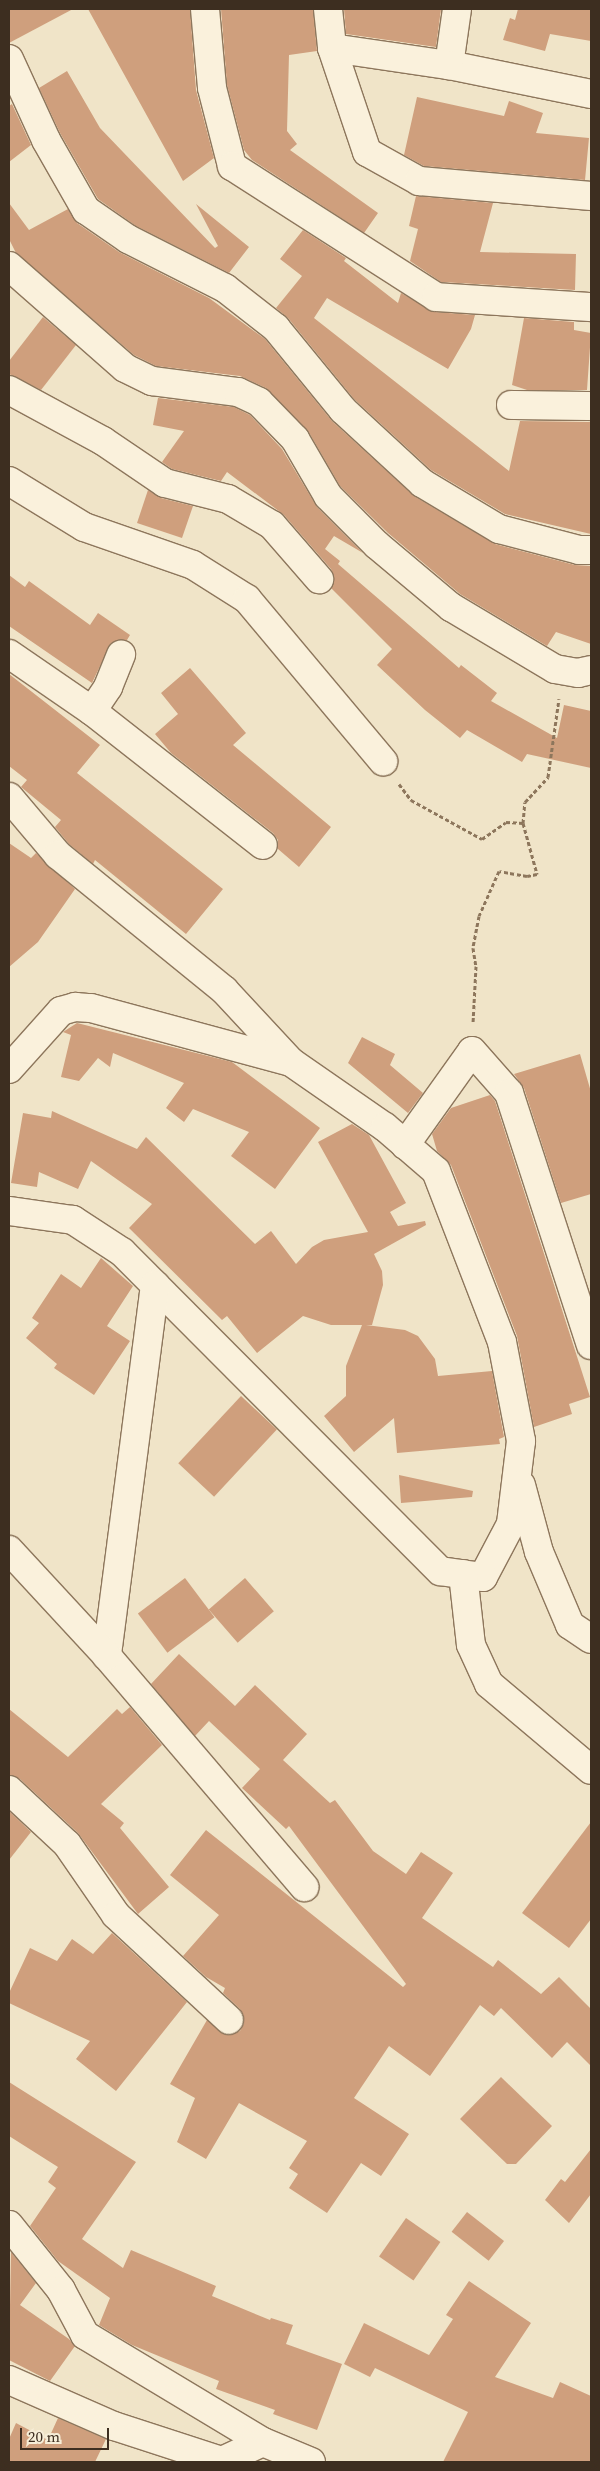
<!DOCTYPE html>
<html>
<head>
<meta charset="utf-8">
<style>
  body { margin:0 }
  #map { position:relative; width:600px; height:2471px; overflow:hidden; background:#f0e4c8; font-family:"Source Serif 4",serif }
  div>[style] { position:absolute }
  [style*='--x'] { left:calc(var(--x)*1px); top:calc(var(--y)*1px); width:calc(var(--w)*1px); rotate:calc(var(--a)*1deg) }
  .building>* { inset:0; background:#cf9f7d; transform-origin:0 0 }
  .path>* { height:3px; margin-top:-1.5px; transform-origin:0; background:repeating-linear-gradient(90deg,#8d765c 0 4px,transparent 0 6.5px) }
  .roads { filter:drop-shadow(1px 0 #8d765c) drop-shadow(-1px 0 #8d765c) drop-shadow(0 1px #8d765c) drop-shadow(0 -1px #8d765c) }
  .minor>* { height:28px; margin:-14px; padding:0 14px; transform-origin:14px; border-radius:14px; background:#faf1dc }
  span { translate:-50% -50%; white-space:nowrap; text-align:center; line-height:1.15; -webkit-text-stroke:4px #f7eed8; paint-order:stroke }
  .frame { position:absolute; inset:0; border:10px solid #3d2e20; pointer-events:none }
  .scale { position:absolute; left:20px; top:2428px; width:89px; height:22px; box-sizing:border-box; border:2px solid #3d2e20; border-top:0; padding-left:6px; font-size:15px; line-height:18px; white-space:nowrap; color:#3d2e20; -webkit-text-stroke:4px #f7eed8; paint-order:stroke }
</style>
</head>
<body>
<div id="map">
  <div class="building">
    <div style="clip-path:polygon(9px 9px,73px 9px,9px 43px)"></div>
    <div style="clip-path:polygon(88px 9px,190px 9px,196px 90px,214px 158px,183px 181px)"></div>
    <div style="clip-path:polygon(221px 9px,313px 9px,317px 51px,289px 55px,287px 131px,297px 144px,290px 150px,378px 213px,364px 233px,252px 160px,244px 150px,227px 85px)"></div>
    <div style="clip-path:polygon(344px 9px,441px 9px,436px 47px,346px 34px)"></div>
    <div style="clip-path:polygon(518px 9px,591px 9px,591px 41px,550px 34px,545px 51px,503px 40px,510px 18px,515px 20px)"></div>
    <div style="clip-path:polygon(67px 71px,100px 128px,215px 248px,218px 246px,196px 204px,249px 247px,229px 273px,136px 226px,98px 199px,60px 133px,39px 88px)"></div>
    <div style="clip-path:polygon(417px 97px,504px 116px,509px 101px,543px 113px,536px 133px,589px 138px,585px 180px,424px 166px,404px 155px)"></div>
    <div style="clip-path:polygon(12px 104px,31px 145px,9px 162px,9px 106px)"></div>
    <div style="clip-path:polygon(416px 196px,493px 203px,480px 252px,576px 254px,575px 290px,441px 282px,410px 261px,418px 229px,409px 226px)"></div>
    <div style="clip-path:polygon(9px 203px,29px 230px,68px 209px,77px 223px,119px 252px,209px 298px,265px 339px,332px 421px,414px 496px,495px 544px,575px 565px,591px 566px,591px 644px,556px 632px,547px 646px,460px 594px,388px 533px,340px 486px,308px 431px,266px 388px,240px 376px,156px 366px,134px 355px,16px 253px,9px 239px)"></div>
    <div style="clip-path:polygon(303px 230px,346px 258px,344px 261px,398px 303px,401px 293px,435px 312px,475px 315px,471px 329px,448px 369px,327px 298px,314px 318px,509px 471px,520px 421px,591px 422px,591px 534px,505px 514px,431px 470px,354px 399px,288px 318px,276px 308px,302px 276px,280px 259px)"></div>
    <div style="clip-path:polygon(43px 317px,76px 345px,41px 390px,9px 374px,9px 361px)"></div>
    <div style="clip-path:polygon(524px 318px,574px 322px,574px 330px,591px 333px,587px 390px,527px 390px,512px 385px)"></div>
    <div style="clip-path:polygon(158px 398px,234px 407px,250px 415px,282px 449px,317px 507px,363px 553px,334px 536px,325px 549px,340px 561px,338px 564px,459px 668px,461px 665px,497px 693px,491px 701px,557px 738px,564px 705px,591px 711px,591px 768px,527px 754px,522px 762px,467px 730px,460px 738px,425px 710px,377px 665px,392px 649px,331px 588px,334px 576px,331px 569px,284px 515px,227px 472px,221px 481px,172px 469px,162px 462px,184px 431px,153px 425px)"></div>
    <div style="clip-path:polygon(148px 490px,161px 498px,193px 506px,182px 538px,137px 523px)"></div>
    <div style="clip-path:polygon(9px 575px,25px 587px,29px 581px,90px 625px,98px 613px,130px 635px,127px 640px,111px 643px,92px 683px,9px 626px)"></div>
    <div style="clip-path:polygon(190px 668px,246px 733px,233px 745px,331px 827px,299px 867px,278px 849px,278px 840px,273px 833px,171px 753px,155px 734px,178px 714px,161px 693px)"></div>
    <div style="clip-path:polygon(9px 674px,100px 745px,77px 773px,223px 889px,186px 934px,95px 860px,93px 864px,69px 844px,55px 827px,61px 820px,21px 787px,27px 780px,9px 766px)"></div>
    <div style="clip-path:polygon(9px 843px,31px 858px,36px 853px,75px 889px,38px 942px,9px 967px)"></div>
    <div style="clip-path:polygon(77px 1023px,232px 1062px,320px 1128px,275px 1189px,231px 1156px,249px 1132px,193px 1109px,184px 1122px,166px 1108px,184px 1083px,113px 1053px,110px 1067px,98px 1058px,79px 1081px,61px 1077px,71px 1035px,63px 1032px)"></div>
    <div style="clip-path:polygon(362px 1037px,395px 1054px,390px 1065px,423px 1093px,408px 1113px,348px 1063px)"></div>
    <div style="clip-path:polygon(580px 1054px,591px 1092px,591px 1194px,561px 1203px,524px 1088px,514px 1074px)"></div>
    <div style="clip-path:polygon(490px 1095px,495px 1101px,590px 1397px,569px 1404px,572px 1414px,534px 1427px,517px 1336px,451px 1165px,437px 1151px,432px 1134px,451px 1108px)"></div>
    <div style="clip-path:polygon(52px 1111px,137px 1149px,146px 1137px,255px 1244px,271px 1231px,296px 1264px,312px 1247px,324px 1240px,368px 1232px,318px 1142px,352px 1124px,369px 1135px,406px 1203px,390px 1212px,398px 1226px,425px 1221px,426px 1225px,374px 1254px,382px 1271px,383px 1285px,372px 1325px,366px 1325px,405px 1330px,418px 1336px,435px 1359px,438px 1376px,492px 1371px,504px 1437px,499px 1439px,500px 1444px,397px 1453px,394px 1418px,354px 1452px,324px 1416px,346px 1396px,346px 1366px,362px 1325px,331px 1325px,303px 1316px,257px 1353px,227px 1316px,222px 1320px,129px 1228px,152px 1204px,91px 1161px,78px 1189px,39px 1172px,37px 1187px,11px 1183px,23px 1113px,51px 1118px)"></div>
    <div style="clip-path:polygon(101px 1258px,133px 1286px,107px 1326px,130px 1341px,94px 1395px,54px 1368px,57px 1364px,26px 1338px,39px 1323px,32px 1318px,61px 1274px,81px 1288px)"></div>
    <div style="left:241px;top:1396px;width:49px;height:92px;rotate:43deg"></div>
    <div style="clip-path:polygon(399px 1475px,473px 1491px,472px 1497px,401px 1503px)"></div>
    <div style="left:185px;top:1578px;width:49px;height:59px;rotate:53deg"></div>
    <div style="left:245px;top:1578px;width:44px;height:48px;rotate:49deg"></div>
    <div style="clip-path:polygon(179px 1654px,235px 1706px,255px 1685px,307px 1734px,283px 1760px,330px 1803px,335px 1800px,373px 1851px,406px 1874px,421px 1852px,453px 1873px,422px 1918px,493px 1967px,498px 1960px,541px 1994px,559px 1977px,591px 2009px,591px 2066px,567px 2042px,552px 2058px,501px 2008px,494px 2016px,480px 2005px,430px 2076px,389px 2046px,354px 2098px,409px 2134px,381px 2176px,361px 2163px,327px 2213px,289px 2188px,298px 2174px,289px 2168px,307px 2141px,239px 2103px,206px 2159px,177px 2142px,195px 2098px,170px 2084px,207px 2020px,226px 2035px,240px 2031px,244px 2023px,240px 2009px,223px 1993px,225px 1988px,206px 1977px,183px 1956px,219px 1915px,170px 1875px,206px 1830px,403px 1987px,406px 1984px,289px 1826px,286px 1829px,242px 1788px,260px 1769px,209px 1721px,195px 1736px,151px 1684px)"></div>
    <div style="clip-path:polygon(130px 1707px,162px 1745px,101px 1804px,124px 1823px,120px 1828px,169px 1887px,138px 1914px,78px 1833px,20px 1779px,9px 1775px,9px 1709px,68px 1757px,117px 1709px,122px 1714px)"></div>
    <div style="clip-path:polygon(9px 1811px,31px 1832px,9px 1860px)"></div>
    <div style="clip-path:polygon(591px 1822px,591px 1919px,569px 1948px,522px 1913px)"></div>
    <div style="clip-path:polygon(112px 1933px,187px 2002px,116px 2091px,76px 2059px,90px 2041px,9px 2003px,9px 1993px,30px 1948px,57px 1961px,72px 1939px,93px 1954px)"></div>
    <div style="clip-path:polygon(501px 2077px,552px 2126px,516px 2164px,507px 2164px,460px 2119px)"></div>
    <div style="clip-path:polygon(9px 2082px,136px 2162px,82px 2239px,123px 2268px,131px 2250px,216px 2286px,212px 2296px,270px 2320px,271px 2318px,293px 2325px,286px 2344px,342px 2364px,317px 2430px,273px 2414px,275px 2410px,216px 2389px,219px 2381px,132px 2345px,99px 2325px,110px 2298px,58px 2261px,30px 2226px,56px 2188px,48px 2182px,58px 2167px,9px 2136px)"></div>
    <div style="clip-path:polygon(591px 2149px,591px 2194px,569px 2223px,545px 2200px,561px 2179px,565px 2182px)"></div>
    <div style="left:467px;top:2212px;width:47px;height:25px;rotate:38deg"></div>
    <div style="left:406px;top:2218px;width:42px;height:47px;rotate:35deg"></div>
    <div style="clip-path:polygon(11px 2252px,36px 2283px,20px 2305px,69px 2339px,75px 2346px,50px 2381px,9px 2360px)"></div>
    <div style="clip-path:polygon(469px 2281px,531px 2323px,495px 2377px,553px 2398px,560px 2382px,591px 2396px,591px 2462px,443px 2462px,468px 2412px,375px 2368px,370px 2377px,344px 2364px,364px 2323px,429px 2355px,453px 2319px,446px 2315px)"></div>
    <div style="clip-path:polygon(58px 2418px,106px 2439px,95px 2462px,9px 2462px,9px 2439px,16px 2423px,48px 2440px)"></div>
  </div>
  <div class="path">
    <div style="--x:399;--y:784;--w:20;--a:53"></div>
    <div style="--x:411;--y:800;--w:81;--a:28.8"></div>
    <div style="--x:482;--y:839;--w:29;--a:-35"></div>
    <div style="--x:506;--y:822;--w:17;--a:3"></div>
    <div style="--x:523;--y:823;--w:53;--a:74.6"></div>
    <div style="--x:537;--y:874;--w:10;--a:169"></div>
    <div style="--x:527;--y:876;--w:28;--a:-170"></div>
    <div style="--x:499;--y:871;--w:49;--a:114"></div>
    <div style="--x:479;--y:916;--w:33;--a:101"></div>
    <div style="--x:473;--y:948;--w:18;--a:81"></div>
    <div style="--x:476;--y:966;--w:58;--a:93"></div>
    <div style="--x:523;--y:823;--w:21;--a:-85"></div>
    <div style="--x:525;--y:802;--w:34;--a:-47"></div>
    <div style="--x:548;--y:777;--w:79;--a:-82"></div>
  </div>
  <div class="roads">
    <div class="minor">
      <div style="--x:205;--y:9;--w:79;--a:84.9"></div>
      <div style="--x:212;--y:88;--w:81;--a:75.6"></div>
      <div style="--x:232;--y:166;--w:242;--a:32.7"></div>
      <div style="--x:436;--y:297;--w:155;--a:3.7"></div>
      <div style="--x:328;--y:9;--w:39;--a:84"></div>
      <div style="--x:332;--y:48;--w:110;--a:71.4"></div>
      <div style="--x:367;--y:152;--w:60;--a:29.1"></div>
      <div style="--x:419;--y:181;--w:173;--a:5"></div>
      <div style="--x:457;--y:9;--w:57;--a:98.1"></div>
      <div style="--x:449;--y:65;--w:145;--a:11.5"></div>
      <div style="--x:332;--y:48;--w:118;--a:8.3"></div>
      <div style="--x:9;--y:59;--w:89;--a:65.4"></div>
      <div style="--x:46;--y:140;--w:81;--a:60.3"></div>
      <div style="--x:86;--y:210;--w:51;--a:34.6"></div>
      <div style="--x:128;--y:239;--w:109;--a:26.8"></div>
      <div style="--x:225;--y:288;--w:65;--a:38.1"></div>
      <div style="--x:276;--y:328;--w:106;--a:50.7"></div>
      <div style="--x:343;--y:410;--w:108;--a:42.7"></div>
      <div style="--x:422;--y:483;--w:90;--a:30.9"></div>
      <div style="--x:499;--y:529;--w:83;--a:14.7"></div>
      <div style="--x:579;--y:550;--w:12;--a:0"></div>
      <div style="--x:9;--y:266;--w:154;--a:41.3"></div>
      <div style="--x:125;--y:368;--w:30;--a:26"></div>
      <div style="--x:152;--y:381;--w:87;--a:7.3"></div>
      <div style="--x:238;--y:392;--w:23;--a:25"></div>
      <div style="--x:259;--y:402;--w:52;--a:45.8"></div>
      <div style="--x:295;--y:439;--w:66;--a:59.9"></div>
      <div style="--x:328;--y:496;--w:69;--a:45"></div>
      <div style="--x:377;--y:545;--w:97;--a:40"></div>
      <div style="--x:451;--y:607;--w:121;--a:30.8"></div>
      <div style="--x:555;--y:669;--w:23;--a:10"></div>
      <div style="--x:578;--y:673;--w:13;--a:-13"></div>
      <div style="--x:9;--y:390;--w:107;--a:28.5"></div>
      <div style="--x:103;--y:441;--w:75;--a:34.1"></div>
      <div style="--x:165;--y:483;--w:65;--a:14.3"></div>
      <div style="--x:228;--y:499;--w:51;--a:30.6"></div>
      <div style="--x:272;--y:525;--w:72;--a:49"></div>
      <div style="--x:511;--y:405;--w:80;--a:0.7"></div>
      <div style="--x:9;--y:481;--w:88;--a:31.5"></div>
      <div style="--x:84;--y:527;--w:115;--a:19.2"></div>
      <div style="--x:193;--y:565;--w:64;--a:32.2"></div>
      <div style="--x:247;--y:599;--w:212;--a:50"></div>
      <div style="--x:9;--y:654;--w:101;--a:34.5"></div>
      <div style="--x:92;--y:711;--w:217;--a:38.1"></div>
      <div style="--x:92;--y:711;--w:29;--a:-56"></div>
      <div style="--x:108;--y:687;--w:35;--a:-68"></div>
      <div style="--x:9;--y:797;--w:76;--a:49.8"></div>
      <div style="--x:58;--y:855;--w:214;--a:39.1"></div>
      <div style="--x:224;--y:990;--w:98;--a:47.1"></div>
      <div style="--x:291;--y:1062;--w:114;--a:34.7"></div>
      <div style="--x:385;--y:1127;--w:67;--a:40.8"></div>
      <div style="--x:436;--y:1171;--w:183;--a:68.9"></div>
      <div style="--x:502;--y:1342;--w:101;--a:79.1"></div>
      <div style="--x:521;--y:1441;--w:84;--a:96.9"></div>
      <div style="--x:511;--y:1524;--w:60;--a:117.8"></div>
      <div style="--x:483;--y:1577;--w:43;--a:-172.1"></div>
      <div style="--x:440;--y:1571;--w:450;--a:-134.9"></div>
      <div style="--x:122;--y:1252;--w:59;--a:-146.9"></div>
      <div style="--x:73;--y:1220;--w:65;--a:-172"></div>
      <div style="--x:9;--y:1069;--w:78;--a:-48.1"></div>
      <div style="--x:61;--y:1011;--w:15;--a:-16"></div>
      <div style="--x:75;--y:1007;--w:16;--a:4"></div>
      <div style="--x:91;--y:1008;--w:207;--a:15.1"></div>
      <div style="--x:405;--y:1145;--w:115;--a:-54.5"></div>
      <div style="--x:472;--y:1051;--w:56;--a:48.6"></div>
      <div style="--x:509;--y:1093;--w:265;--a:72"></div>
      <div style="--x:155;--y:1285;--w:374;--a:97.4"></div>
      <div style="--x:107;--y:1656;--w:304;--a:49.5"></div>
      <div style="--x:521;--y:1485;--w:69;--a:75"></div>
      <div style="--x:539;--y:1552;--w:79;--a:67"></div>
      <div style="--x:570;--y:1625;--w:25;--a:34"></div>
      <div style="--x:9;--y:1550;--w:144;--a:47.2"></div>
      <div style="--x:463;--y:1574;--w:71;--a:83.6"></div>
      <div style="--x:471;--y:1645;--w:43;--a:65.2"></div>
      <div style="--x:489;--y:1684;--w:133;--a:40.1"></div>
      <div style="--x:9;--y:1790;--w:79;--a:43"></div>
      <div style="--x:67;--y:1844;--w:86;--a:55.4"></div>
      <div style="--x:116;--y:1915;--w:154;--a:42.9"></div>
      <div style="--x:9;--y:2225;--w:83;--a:51.3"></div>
      <div style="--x:61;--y:2290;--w:51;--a:61.9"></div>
      <div style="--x:85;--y:2335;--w:208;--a:31"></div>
      <div style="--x:263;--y:2442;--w:52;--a:22.6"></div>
      <div style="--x:9;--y:2380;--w:115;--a:23.7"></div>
      <div style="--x:114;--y:2426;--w:114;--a:18"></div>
      <div style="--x:222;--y:2461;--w:45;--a:-24.9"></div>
    </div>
  </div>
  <div class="frame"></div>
  <div class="scale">20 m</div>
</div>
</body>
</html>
